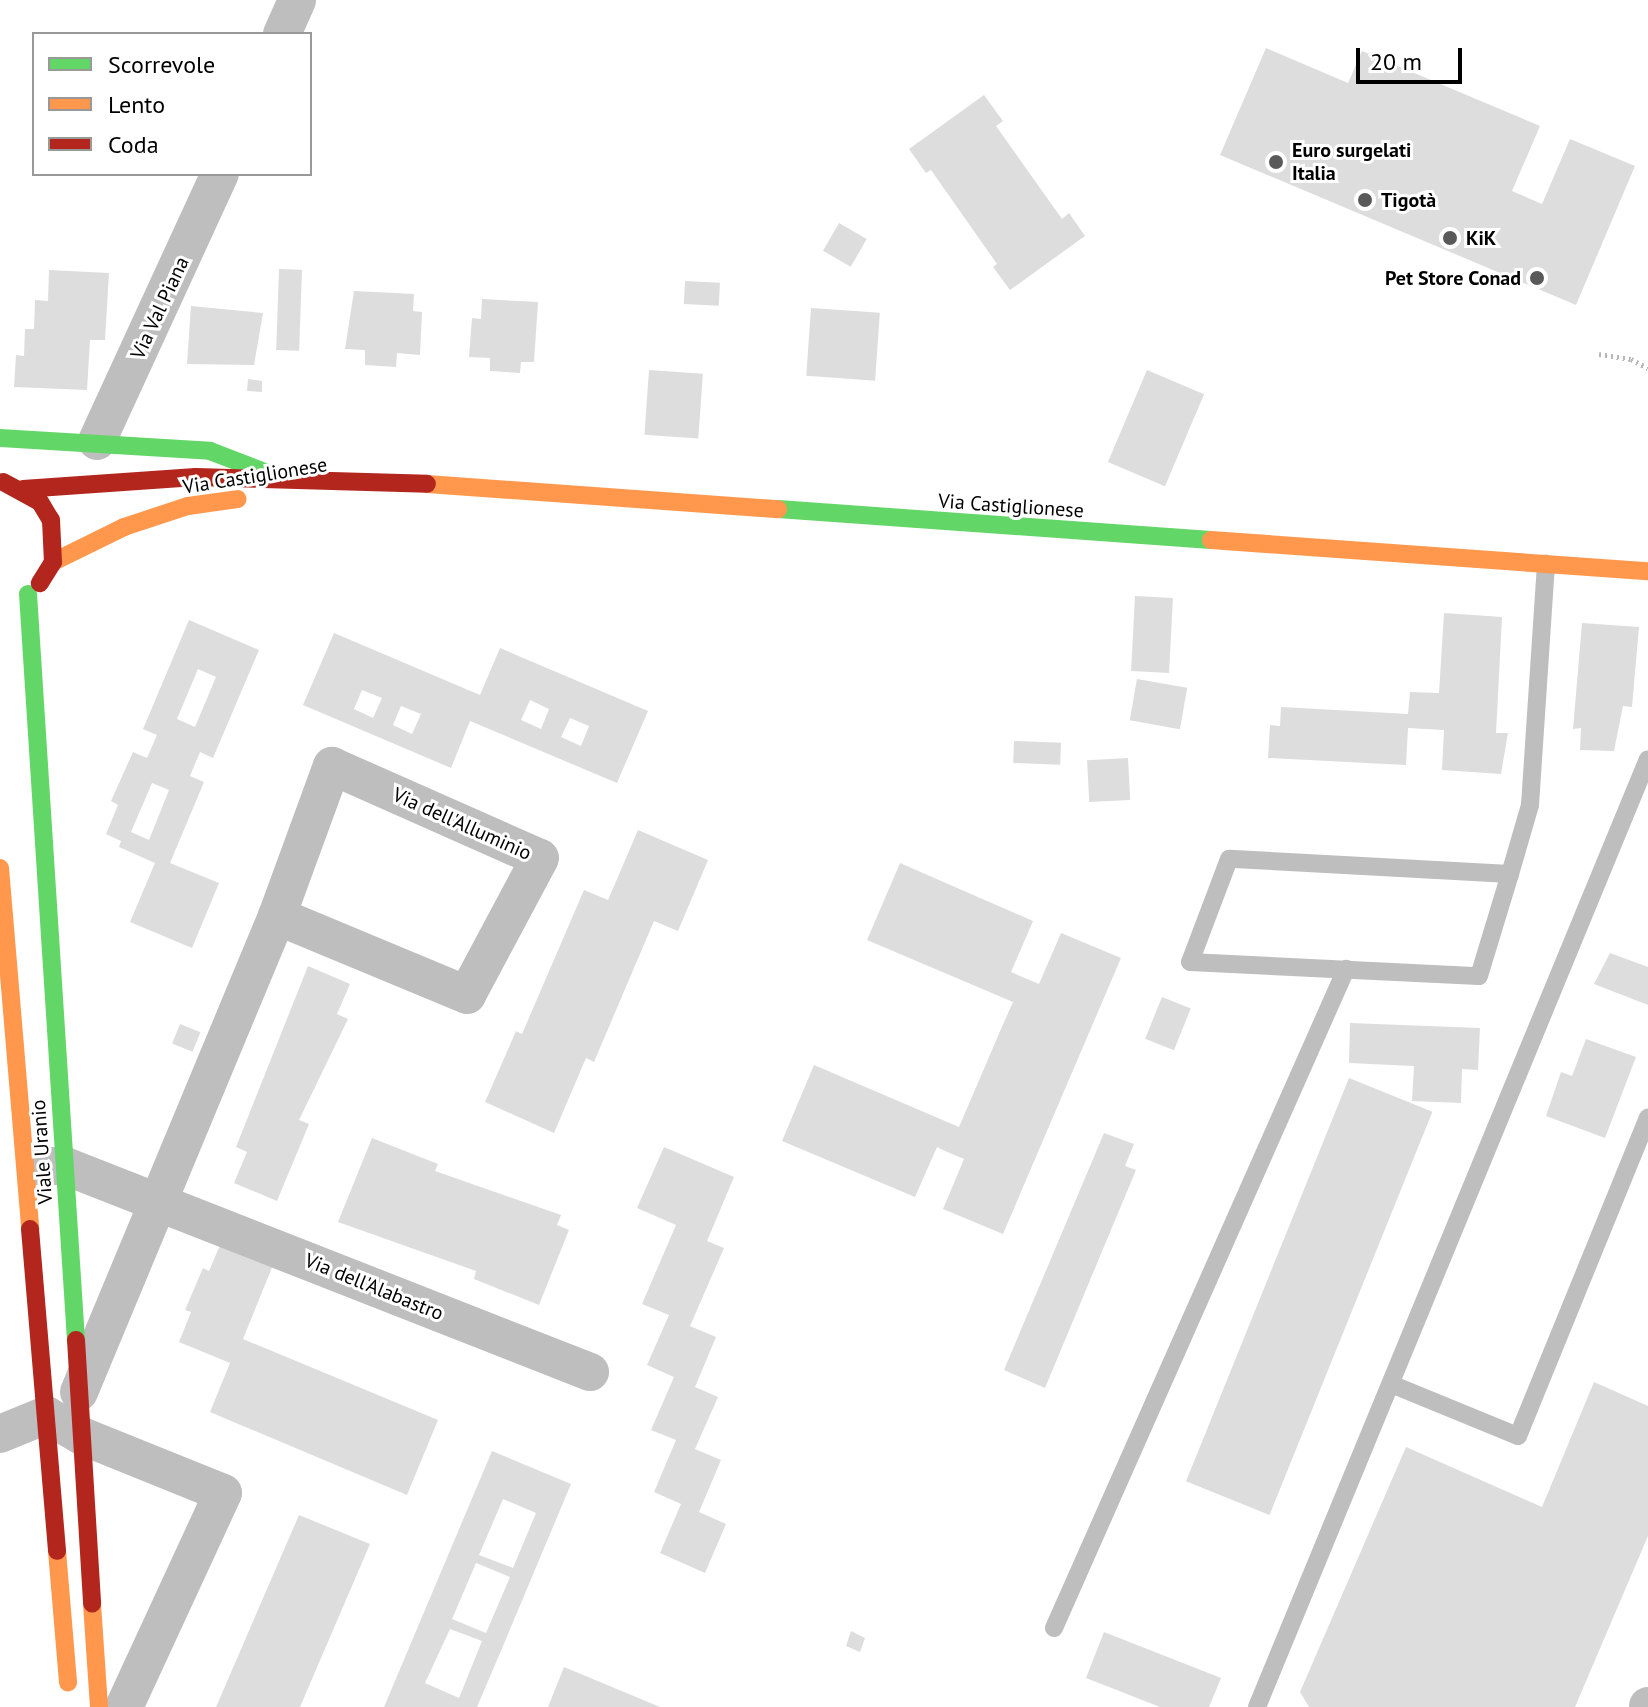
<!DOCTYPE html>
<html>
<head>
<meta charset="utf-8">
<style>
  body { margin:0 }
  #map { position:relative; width:1648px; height:1707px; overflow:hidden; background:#fff; font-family:"PT Sans",sans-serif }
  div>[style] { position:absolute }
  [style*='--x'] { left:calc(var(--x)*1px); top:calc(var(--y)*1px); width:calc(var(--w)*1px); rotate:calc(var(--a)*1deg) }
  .building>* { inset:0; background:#ddd; transform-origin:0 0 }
  .path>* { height:5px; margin-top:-2.5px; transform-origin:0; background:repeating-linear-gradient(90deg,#b8b8b8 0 2px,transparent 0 6px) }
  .lane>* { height:18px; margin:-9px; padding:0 9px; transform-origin:9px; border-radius:9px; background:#bebebe }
  .street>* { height:38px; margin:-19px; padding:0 19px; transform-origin:19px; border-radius:19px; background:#bebebe }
  .fast>* { height:18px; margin:-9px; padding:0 9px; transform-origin:9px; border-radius:9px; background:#63d668 }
  .slow>* { height:18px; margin:-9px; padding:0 9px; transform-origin:9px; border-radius:9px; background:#ff974d }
  .jam>* { height:18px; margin:-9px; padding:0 9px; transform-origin:9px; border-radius:9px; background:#b3261e }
  .dots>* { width:22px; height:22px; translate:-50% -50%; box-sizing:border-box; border:4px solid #fff; border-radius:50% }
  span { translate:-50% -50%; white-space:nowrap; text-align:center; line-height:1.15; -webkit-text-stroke:6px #fff; paint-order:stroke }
  .poi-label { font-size:20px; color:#000; font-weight:700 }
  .left { translate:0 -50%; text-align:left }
  .right { translate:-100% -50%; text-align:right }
  .street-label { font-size:20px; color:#000 }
  .legend { position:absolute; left:32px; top:32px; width:280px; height:144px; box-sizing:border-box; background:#fff; border:2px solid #999; margin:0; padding:10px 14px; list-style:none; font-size:24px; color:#000 }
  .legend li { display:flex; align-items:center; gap:16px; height:40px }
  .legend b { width:40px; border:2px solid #999 }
  .scale { position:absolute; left:1356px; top:48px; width:106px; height:36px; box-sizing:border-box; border:4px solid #000; border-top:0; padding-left:10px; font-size:24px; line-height:28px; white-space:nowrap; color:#000; -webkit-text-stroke:6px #fff; paint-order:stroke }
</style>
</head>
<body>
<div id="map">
  <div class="building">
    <div style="clip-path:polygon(1266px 48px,1348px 83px,1362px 51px,1540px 126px,1512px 191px,1542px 204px,1570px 139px,1635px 166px,1576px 305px,1220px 155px)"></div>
    <div style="clip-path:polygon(984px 95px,1003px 121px,996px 126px,1062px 219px,1069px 213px,1085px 236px,1010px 290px,993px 267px,997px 264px,931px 170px,926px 173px,909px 149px)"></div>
    <div style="left:839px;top:223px;width:32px;height:32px;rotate:30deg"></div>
    <div style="left:279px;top:269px;width:23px;height:81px;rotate:2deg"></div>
    <div style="clip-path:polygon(49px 270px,109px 273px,105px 340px,90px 340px,87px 390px,14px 387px,16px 355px,24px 356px,25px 329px,34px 329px,35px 300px,48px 301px)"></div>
    <div style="left:685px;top:281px;width:35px;height:23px;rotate:3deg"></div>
    <div style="clip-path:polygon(354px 291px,414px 294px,413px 311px,422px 312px,420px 355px,397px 353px,396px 367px,365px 365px,365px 350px,345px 349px)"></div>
    <div style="clip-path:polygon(482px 299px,538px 302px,534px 362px,521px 362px,520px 373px,490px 371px,490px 358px,469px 357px,472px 318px,481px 319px)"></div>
    <div style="clip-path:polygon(191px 306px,263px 313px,254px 365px,187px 364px)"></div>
    <div style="left:811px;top:308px;width:69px;height:68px;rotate:4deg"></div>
    <div style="left:649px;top:370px;width:54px;height:65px;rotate:4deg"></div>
    <div style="left:1147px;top:370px;width:62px;height:100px;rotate:23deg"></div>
    <div style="clip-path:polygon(248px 379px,262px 381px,262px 392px,247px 391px)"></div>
    <div style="left:1135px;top:596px;width:38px;height:75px;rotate:3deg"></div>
    <div style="clip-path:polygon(1444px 613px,1502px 617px,1496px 733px,1508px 733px,1501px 774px,1442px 770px,1444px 730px,1408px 728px,1406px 765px,1268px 758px,1270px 725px,1280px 726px,1281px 707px,1408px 714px,1410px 692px,1439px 693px)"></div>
    <div style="clip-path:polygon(evenodd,189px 620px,259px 650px,213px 758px,200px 752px,190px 776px,204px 782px,170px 863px,219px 883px,192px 948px,130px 922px,155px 863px,119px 847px,121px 841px,106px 834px,118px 805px,111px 801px,133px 752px,147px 758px,157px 735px,143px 729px,189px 620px,198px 669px,216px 677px,195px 727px,177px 719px,198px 669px,189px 620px,152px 783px,169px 790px,149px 840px,131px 832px,152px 783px)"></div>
    <div style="clip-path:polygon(1582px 623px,1639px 627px,1632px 707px,1623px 706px,1614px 751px,1580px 750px,1581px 728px,1573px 729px)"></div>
    <div style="clip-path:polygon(evenodd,334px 633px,480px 695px,500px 648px,648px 711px,617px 783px,470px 721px,451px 768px,303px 705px,334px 633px,362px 690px,382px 698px,373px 718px,354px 709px,362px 690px,334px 633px,530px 700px,549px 709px,541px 729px,521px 720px,530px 700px,334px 633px,401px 706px,421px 714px,412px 734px,393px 725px,401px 706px,334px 633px,570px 718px,589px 726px,581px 746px,561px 737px,570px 718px)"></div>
    <div style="left:1137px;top:679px;width:51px;height:42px;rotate:10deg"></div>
    <div style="left:1014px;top:741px;width:47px;height:22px;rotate:2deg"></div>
    <div style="left:1128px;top:758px;width:42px;height:41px;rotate:87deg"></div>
    <div style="clip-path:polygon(638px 830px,708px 860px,678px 931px,654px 921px,594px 1062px,586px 1058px,554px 1133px,485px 1102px,516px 1031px,522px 1034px,584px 890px,608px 900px)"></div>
    <div style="clip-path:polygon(900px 863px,1033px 921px,1011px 972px,1020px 976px,1039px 984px,1061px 933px,1121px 958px,1003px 1234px,943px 1209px,964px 1159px,945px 1151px,937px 1147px,915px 1197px,782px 1141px,814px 1065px,959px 1127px,1001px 1029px,1013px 1002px,867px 940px)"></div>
    <div style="clip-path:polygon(1610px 953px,1648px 967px,1648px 1005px,1594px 984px)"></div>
    <div style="clip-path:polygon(308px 966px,350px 984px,337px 1014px,348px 1019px,299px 1120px,309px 1124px,277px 1201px,234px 1183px,247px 1152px,236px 1147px)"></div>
    <div style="left:1162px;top:997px;width:31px;height:45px;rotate:22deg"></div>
    <div style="clip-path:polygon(1350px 1023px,1480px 1028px,1478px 1070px,1462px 1069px,1461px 1103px,1412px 1101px,1414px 1066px,1349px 1063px)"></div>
    <div style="left:180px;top:1024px;width:22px;height:21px;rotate:22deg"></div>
    <div style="clip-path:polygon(1586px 1039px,1636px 1057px,1605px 1138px,1546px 1116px,1561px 1072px,1572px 1076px)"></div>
    <div style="left:1349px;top:1078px;width:90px;height:435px;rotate:22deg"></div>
    <div style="clip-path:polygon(1104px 1133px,1134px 1144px,1125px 1166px,1136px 1170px,1045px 1388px,1004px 1370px)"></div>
    <div style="clip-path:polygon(372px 1138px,438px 1164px,435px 1171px,561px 1215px,557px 1225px,569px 1230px,539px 1305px,474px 1279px,476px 1271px,338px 1222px)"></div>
    <div style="clip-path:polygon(664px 1147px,734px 1177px,707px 1241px,724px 1248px,690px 1326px,716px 1337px,695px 1387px,718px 1397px,695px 1449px,721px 1460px,699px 1512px,726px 1524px,705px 1573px,660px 1553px,681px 1504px,654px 1492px,676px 1440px,651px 1430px,674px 1377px,647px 1365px,669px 1315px,642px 1304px,676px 1225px,637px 1208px)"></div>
    <div style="clip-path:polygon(221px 1243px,273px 1265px,243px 1339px,438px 1420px,407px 1495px,210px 1412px,230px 1363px,179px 1342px,191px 1312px,185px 1310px,203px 1268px,209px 1271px)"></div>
    <div style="clip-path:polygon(1594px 1382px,1648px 1406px,1648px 1536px,1575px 1707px,1309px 1707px,1300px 1692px,1406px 1447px,1542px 1507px)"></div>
    <div style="clip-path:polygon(evenodd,492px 1451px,571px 1484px,503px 1646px,477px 1707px,384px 1707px,492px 1451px,503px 1499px,536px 1513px,513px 1568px,479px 1555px,503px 1499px,492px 1451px,476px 1563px,510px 1577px,486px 1633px,452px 1619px,476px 1563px,492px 1451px,450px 1629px,482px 1641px,459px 1698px,425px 1683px,450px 1629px)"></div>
    <div style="clip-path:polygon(299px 1515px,370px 1544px,300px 1707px,216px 1707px)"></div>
    <div style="clip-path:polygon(851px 1631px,865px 1638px,860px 1652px,846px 1646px)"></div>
    <div style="clip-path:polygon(1104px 1632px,1221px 1678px,1209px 1707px,1160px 1707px,1086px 1678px)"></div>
    <div style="clip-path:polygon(564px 1667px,660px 1707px,548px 1707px)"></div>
  </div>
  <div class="path">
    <div style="--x:1599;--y:354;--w:32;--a:9"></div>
    <div style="--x:1631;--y:359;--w:19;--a:28"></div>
  </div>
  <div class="lane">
    <div style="--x:1510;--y:874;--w:281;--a:-176.9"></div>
    <div style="--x:1229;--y:859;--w:110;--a:110.7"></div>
    <div style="--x:1190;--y:962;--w:289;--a:2.8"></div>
    <div style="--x:1479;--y:976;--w:107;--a:-73.1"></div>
    <div style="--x:1510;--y:874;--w:72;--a:-73.8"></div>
    <div style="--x:1530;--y:805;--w:242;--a:-86.2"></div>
    <div style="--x:1391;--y:1384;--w:137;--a:22.3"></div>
    <div style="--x:1518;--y:1436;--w:344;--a:-67.8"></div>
    <div style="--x:1054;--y:1628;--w:721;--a:-66.1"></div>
    <div style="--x:1257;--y:1707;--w:1025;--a:-67.59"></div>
  </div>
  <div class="street">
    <div style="--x:282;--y:34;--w:37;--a:-66"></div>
    <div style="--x:97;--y:441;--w:294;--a:-65.3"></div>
    <div style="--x:36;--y:1166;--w:29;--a:0"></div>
    <div style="--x:65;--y:1166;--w:564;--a:21.42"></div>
    <div style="--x:79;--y:1392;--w:516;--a:-67.41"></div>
    <div style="--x:277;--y:916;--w:160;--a:-69.9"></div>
    <div style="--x:332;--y:766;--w:227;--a:23.9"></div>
    <div style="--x:540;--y:858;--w:155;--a:118.1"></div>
    <div style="--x:467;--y:995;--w:206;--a:-157.4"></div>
    <div style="--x:0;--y:1434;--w:50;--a:-22.4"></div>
    <div style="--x:46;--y:1415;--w:42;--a:30.3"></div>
    <div style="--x:82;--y:1436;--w:152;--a:22"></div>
    <div style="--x:223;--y:1493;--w:236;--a:114.8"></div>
    <div style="--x:1648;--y:1707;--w:1;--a:-90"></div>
  </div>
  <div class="fast">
    <div style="--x:0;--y:438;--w:210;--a:3.5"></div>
    <div style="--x:210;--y:451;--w:70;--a:21"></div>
    <div style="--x:778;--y:509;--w:434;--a:4.1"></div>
    <div style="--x:28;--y:594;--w:748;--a:86.32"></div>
  </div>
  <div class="slow">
    <div style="--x:427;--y:484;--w:352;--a:4.1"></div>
    <div style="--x:1211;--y:540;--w:438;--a:4.1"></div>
    <div style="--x:53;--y:562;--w:79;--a:-26.2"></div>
    <div style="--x:124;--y:527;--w:67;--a:-18.2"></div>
    <div style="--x:188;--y:506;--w:50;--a:-8"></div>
    <div style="--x:0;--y:868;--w:362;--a:85.2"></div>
    <div style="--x:57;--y:1551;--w:132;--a:85.2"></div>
    <div style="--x:92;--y:1604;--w:103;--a:86.1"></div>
  </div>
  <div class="jam">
    <div style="--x:3;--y:482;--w:42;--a:28.4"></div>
    <div style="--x:40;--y:502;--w:21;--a:59"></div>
    <div style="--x:51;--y:520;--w:42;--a:87.3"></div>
    <div style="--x:53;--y:562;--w:25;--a:122"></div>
    <div style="--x:23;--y:489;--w:173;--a:-4"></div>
    <div style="--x:196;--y:477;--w:231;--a:1.7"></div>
    <div style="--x:30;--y:1229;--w:323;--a:85.2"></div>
    <div style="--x:76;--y:1340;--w:264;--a:86.5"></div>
  </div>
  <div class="dots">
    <div style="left:1276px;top:162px;background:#595959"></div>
    <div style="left:1365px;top:200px;background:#595959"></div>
    <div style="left:1450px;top:238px;background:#595959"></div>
    <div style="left:1537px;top:278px;background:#595959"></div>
  </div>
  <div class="poi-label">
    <span class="left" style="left:1292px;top:162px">Euro surgelati<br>Italia</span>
    <span class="left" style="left:1381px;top:200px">Tigotà</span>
    <span class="left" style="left:1466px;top:238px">KiK</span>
    <span class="right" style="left:1521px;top:278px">Pet Store Conad</span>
  </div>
  <div class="street-label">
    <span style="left:160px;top:308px;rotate:-65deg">Via Val Piana</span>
    <span style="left:255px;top:476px;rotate:-9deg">Via Castiglionese</span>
    <span style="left:1011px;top:506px;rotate:4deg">Via Castiglionese</span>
    <span style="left:462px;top:824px;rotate:24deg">Via dell'Alluminio</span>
    <span style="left:42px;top:1152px;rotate:-94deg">Viale Uranio</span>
    <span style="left:374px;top:1287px;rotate:22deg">Via dell'Alabastro</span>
  </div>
  <ul class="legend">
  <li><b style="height:10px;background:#63d668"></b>Scorrevole</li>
  <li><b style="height:10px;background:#ff974d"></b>Lento</li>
  <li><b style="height:10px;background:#b3261e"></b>Coda</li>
  </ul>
  <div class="scale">20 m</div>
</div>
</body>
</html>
